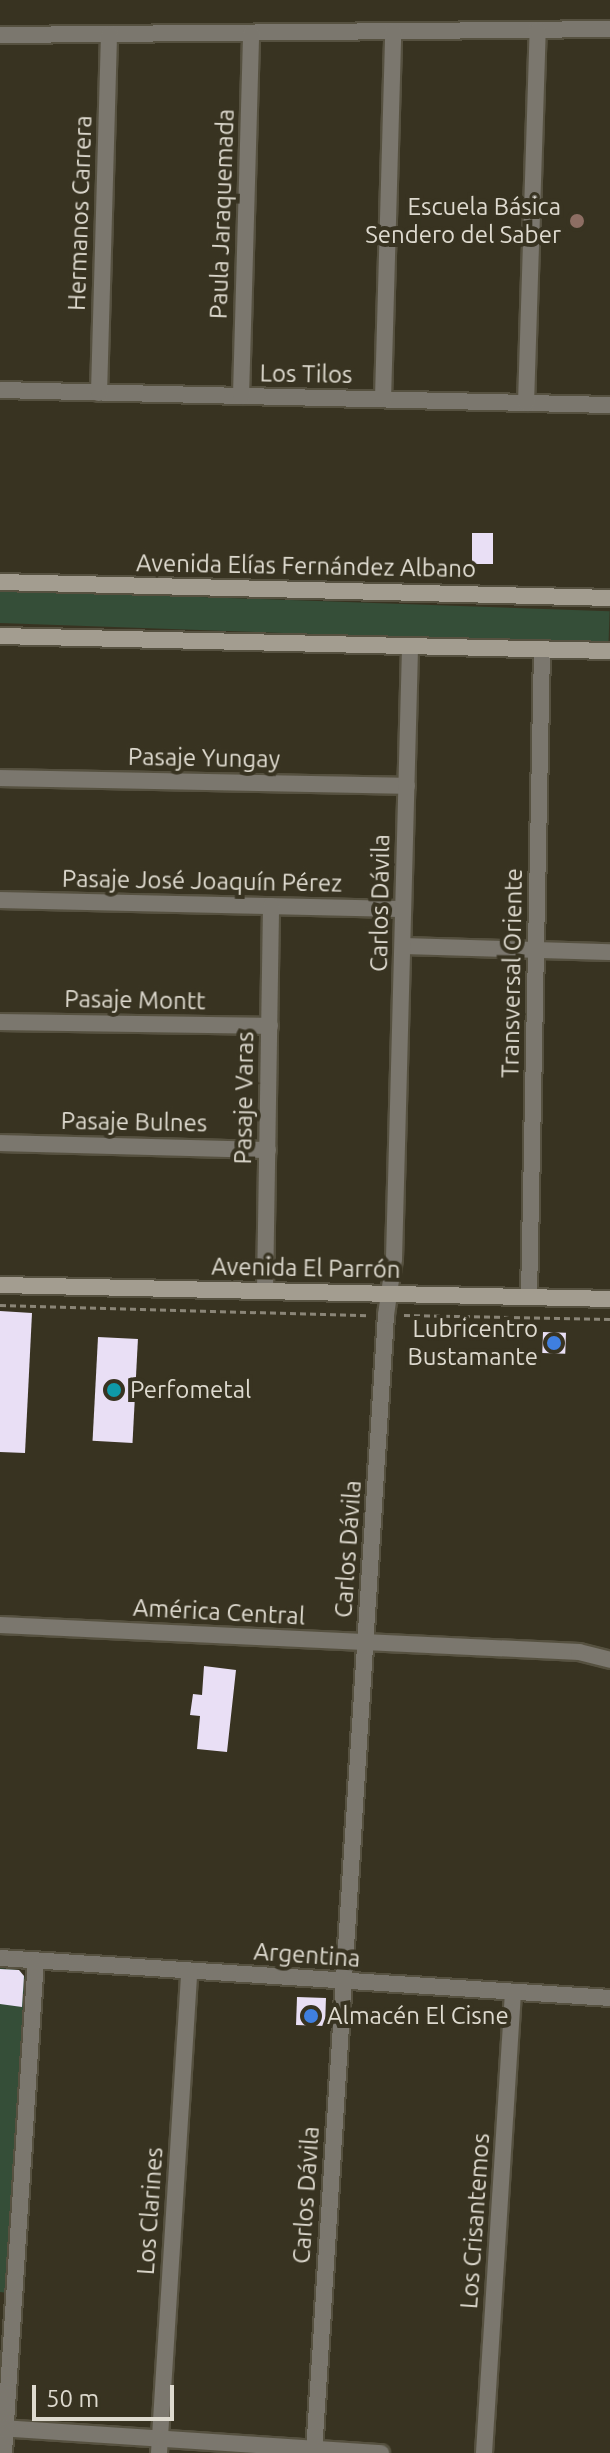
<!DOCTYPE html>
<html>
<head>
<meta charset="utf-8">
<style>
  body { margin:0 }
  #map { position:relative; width:610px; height:2453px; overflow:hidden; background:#383321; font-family:Ubuntu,sans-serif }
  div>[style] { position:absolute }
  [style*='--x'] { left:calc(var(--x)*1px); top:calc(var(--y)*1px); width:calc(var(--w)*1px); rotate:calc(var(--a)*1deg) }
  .green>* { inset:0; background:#354e38; transform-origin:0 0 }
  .building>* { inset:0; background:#e9dff5; transform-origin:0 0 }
  .path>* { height:3px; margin-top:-1.5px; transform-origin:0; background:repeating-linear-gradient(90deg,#8a8577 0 6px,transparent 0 10px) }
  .roads { filter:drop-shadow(2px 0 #565140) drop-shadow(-2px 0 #565140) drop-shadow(0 2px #565140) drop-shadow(0 -2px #565140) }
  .minor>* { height:16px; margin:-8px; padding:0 8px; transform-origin:8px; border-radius:8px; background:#7b776e }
  .tertiary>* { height:16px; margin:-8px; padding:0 8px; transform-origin:8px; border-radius:8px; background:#7b776e }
  .secondary>* { height:16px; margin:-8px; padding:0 8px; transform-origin:8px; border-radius:8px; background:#a39d90 }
  .dots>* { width:22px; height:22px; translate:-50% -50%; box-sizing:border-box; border:4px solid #383321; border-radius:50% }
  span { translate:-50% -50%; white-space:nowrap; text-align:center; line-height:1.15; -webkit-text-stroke:8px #383321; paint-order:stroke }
  .poi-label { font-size:24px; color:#dedacf }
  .right { translate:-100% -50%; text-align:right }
  .left { translate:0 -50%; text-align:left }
  .street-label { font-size:24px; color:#dedacf }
  .scale { position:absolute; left:32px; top:2385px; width:142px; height:36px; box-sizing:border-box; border:4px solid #dedacf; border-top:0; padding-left:10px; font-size:24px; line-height:28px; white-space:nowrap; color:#dedacf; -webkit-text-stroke:6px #383321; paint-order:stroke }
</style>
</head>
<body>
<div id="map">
  <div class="green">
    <div style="left:0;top:590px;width:610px;height:33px;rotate:2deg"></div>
    <div style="clip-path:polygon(0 1968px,19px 1970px,28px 1981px,8px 2293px,0 2292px)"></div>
  </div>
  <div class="building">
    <div style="left:472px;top:533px;width:21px;height:31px"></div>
    <div style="clip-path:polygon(0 1311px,32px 1313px,25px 1453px,0 1452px)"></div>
    <div style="left:543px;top:1332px;width:23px;height:21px;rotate:2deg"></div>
    <div style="left:98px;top:1337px;width:40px;height:104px;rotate:3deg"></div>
    <div style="clip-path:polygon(204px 1666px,236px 1670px,227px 1752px,197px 1749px,200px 1716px,190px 1715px,193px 1694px,202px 1695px)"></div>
    <div style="clip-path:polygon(0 1969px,19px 1970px,24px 1976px,22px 2007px,0 2004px)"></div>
    <div style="left:297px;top:1997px;width:29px;height:28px;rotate:2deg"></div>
  </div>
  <div class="path">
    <div style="--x:0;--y:1305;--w:368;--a:1.6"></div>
    <div style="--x:404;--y:1315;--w:206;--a:1.1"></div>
  </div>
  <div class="roads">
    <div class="minor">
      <div style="--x:0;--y:35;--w:610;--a:-0.56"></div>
      <div style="--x:0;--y:390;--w:610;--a:1.41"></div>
      <div style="--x:99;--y:393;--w:359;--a:-88.4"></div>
      <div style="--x:241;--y:396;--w:363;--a:-88.4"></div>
      <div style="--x:383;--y:399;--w:368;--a:-88.4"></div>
      <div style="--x:526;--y:403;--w:373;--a:-88.2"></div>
      <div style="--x:0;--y:778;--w:407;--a:1.1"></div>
      <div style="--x:0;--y:900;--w:403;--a:1.3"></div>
      <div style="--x:403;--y:946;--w:207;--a:1.7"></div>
      <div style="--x:0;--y:1022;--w:270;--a:0.8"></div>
      <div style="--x:0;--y:1143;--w:268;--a:1.5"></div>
      <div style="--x:265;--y:1291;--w:385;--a:-89.1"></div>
      <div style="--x:529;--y:1297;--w:647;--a:-88.85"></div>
      <div style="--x:0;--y:1625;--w:580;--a:2.67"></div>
      <div style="--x:579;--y:1652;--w:32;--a:14"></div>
      <div style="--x:4;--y:2453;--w:493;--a:-86.3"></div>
      <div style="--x:159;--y:2453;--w:483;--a:-86.4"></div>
      <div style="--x:484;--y:2453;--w:462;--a:-86.4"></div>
    </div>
    <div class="tertiary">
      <div style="--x:0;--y:1958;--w:611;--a:3.75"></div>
      <div style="--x:0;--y:2428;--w:382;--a:3.8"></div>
      <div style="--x:314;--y:2453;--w:1140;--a:-86.38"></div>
      <div style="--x:386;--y:1315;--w:57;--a:-81.9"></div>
      <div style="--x:394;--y:1259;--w:612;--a:-88.5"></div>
    </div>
    <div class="secondary">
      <div style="--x:0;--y:582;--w:610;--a:1.5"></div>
      <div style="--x:0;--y:636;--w:610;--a:1.41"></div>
      <div style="--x:0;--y:1285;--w:610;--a:1.31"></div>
    </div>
  </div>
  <div class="dots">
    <div style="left:577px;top:221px;background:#8d6e63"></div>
    <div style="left:554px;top:1343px;background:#3f7fe0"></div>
    <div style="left:114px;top:1390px;background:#0f9aa8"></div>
    <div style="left:311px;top:2016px;background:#3f7fe0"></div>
  </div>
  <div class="poi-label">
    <span class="right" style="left:561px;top:221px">Escuela Básica<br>Sendero del Saber</span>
    <span class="right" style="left:538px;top:1343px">Lubricentro<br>Bustamante</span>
    <span class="left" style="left:130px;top:1390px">Perfometal</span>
    <span class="left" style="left:327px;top:2016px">Almacén El Cisne</span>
  </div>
  <div class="street-label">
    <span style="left:80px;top:213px;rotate:-88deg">Hermanos Carrera</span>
    <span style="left:222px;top:214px;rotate:-88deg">Paula Jaraquemada</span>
    <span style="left:306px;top:374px;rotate:1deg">Los Tilos</span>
    <span style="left:306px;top:566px;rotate:1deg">Avenida Elías Fernández Albano</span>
    <span style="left:204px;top:758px;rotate:1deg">Pasaje Yungay</span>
    <span style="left:202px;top:881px;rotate:1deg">Pasaje José Joaquín Pérez</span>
    <span style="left:380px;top:903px;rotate:-89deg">Carlos Dávila</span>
    <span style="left:512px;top:973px;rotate:-89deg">Transversal Oriente</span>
    <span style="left:135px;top:1000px;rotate:1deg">Pasaje Montt</span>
    <span style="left:244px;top:1098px;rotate:-89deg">Pasaje Varas</span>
    <span style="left:134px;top:1122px;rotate:1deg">Pasaje Bulnes</span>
    <span style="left:306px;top:1268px;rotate:1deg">Avenida El Parrón</span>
    <span style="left:348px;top:1549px;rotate:-86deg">Carlos Dávila</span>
    <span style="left:219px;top:1612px;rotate:3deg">América Central</span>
    <span style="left:307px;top:1955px;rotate:4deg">Argentina</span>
    <span style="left:306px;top:2195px;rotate:-86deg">Carlos Dávila</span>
    <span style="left:150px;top:2211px;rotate:-86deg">Los Clarines</span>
    <span style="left:475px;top:2221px;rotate:-86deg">Los Crisantemos</span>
  </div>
  <div class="scale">50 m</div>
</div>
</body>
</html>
